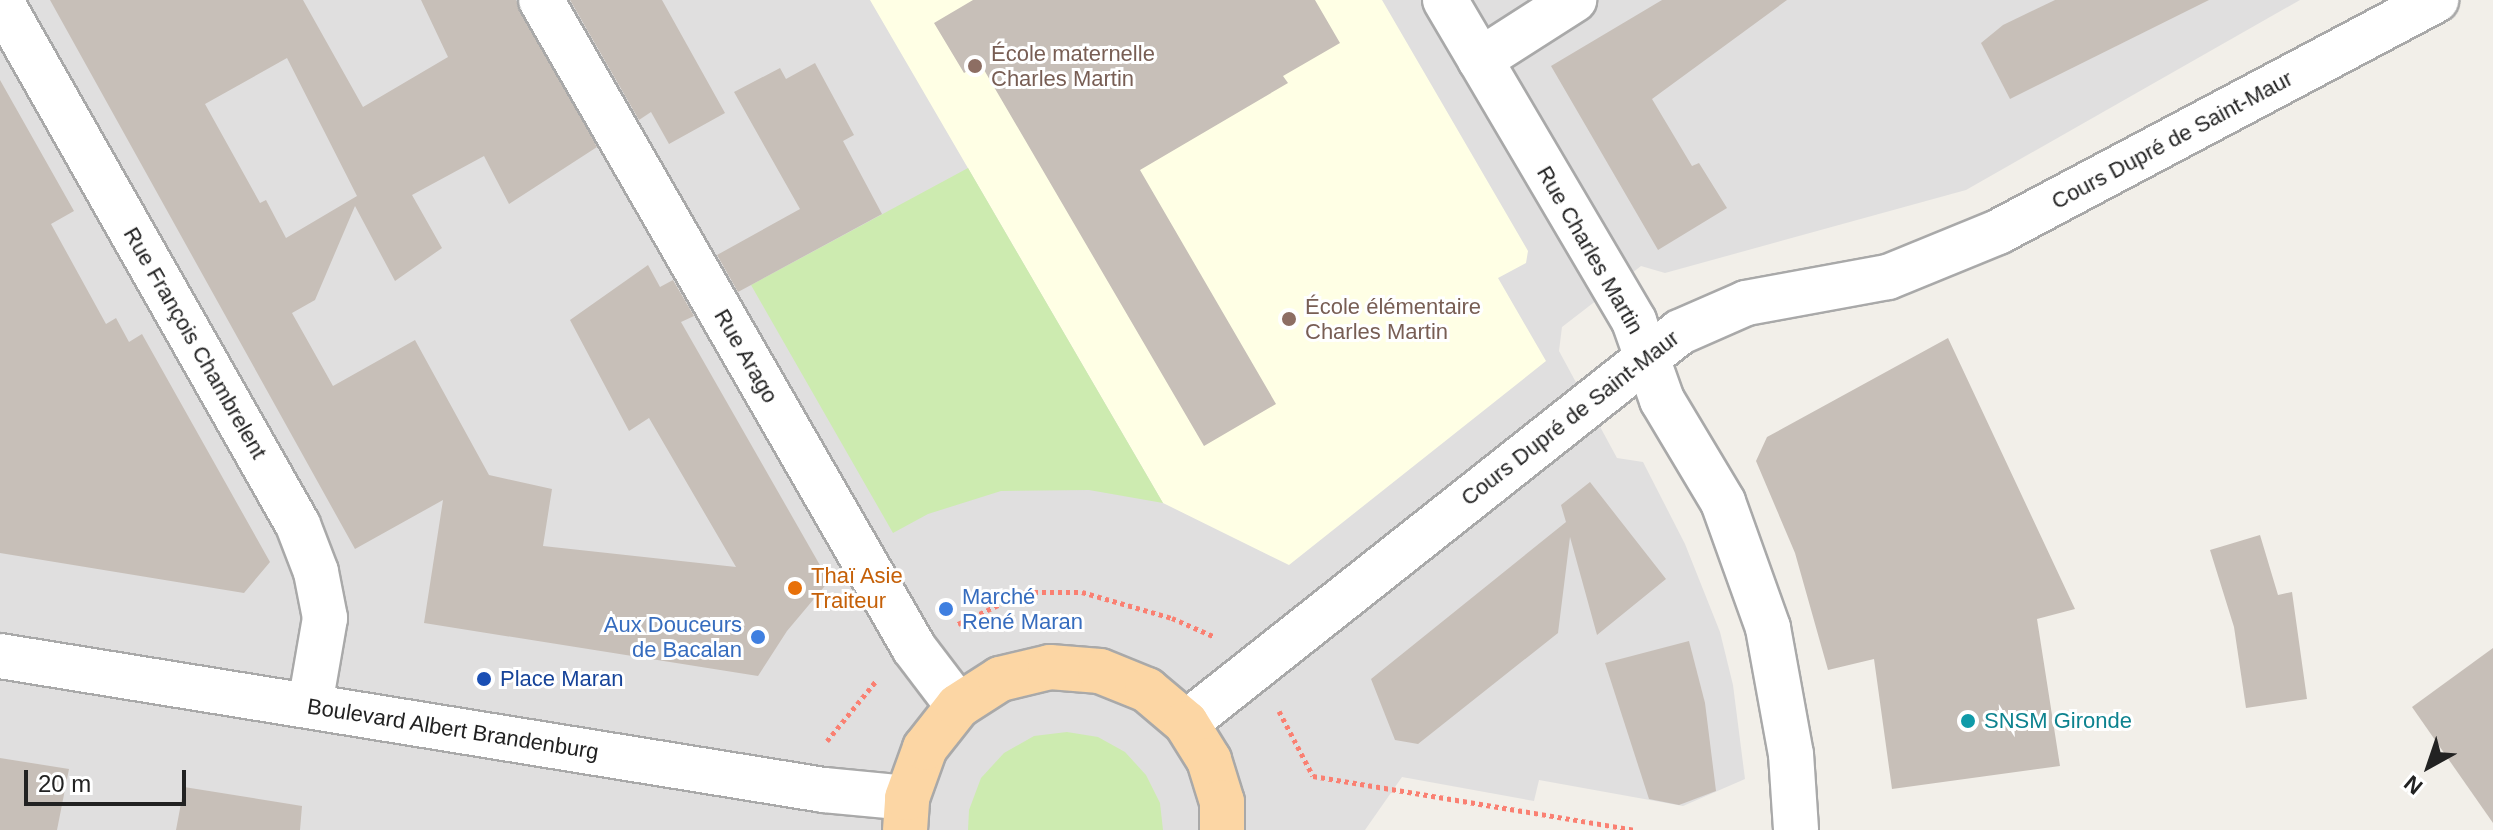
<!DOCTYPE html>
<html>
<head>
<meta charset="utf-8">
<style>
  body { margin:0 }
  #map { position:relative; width:2493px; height:830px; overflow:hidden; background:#f2efe9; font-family:Arial,sans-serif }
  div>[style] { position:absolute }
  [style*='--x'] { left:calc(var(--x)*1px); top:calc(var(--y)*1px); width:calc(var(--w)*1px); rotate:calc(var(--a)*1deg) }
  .residential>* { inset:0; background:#e0dfdf }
  .education>* { inset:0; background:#ffffe5 }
  .grass>* { inset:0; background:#cdebb0 }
  .building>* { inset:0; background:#c7bfb8 }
  .path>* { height:5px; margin-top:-2.5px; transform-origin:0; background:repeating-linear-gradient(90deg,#fa8072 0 4px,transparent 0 8px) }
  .roads { filter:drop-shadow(2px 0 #a9a9a9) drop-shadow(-2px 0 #a9a9a9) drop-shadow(0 2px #a9a9a9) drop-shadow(0 -2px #a9a9a9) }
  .minor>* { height:44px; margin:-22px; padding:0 22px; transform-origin:22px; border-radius:22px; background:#fff }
  .major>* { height:44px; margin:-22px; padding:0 22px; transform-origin:22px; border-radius:22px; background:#fcd6a4 }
  .dots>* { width:22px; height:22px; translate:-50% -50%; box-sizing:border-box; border:4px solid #fff; border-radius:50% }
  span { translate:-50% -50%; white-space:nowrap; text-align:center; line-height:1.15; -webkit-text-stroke:6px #fff; paint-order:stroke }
  .education-label { font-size:22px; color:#785e54 }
  .left { translate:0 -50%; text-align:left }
  .street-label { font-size:22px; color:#222 }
  .food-label { font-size:22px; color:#c56008 }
  .shop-label { font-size:22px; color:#366cbe }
  .right { translate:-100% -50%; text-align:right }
  .transit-label { font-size:22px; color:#164399 }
  .culture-label { font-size:22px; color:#0d838f }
  .north { position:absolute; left:2389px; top:726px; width:80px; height:80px; -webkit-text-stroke:6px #fff; paint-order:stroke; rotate:220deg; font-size:22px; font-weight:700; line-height:32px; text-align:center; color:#222 }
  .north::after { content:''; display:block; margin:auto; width:28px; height:36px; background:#222; clip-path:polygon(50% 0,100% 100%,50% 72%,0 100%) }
  .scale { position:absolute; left:24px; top:770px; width:162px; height:36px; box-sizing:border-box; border:4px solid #222; border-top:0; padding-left:10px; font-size:24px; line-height:28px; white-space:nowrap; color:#222; -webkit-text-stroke:6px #fff; paint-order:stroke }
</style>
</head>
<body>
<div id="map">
  <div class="residential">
    <div style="clip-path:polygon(0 0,2300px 0,1966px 190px,1665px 273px,1641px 266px,1562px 327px,1559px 351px,1617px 458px,1643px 462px,1685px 544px,1720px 632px,1733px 685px,1745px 779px,1683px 806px,1539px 780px,1534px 801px,1402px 777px,1365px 830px,0 830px)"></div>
  </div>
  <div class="education">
    <div style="clip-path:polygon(870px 0,1382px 0,1528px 251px,1526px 263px,1498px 278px,1546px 361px,1289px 565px,1163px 503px)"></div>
  </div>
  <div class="grass">
    <div style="clip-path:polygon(968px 168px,1163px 503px,1089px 490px,1001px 491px,928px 514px,893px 533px,751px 285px)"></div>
    <div style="clip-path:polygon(1067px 732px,1098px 737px,1125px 752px,1146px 775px,1160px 803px,1163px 830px,968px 830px,969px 810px,981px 778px,1004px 753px,1034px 736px)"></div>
  </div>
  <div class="building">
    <div style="clip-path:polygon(evenodd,50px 0,303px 0,363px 107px,448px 57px,421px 0,516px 0,597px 147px,509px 204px,484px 156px,412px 195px,442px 248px,395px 281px,355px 206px,315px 300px,292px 313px,333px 386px,415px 340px,489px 475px,552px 489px,543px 546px,736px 567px,649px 418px,629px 431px,570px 320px,648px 265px,660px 287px,673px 280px,694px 316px,681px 322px,829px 581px,787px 631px,758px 676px,424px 623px,443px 500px,355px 549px,50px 0,287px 58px,357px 196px,286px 238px,266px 200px,260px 203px,205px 104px,287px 58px)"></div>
    <div style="clip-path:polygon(570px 0,662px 0,725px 113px,669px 144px,651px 112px,639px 120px)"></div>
    <div style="clip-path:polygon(973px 0,1315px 0,1340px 43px,1283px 76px,1288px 83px,1140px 170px,1276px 404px,1204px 446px,980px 63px,964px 73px,934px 23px)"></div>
    <div style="clip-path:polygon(1662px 0,1787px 0,1652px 99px,1692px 166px,1699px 163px,1727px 208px,1658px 250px,1551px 66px)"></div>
    <div style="clip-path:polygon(2055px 0,2209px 0,2010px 99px,1981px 43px,2003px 25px)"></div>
    <div style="clip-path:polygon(815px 63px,854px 135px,843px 141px,882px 214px,738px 292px,717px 255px,800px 209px,734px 92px,780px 68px,786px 79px)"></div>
    <div style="clip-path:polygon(0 80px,74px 211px,51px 224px,106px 324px,116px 318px,129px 342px,142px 334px,270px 562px,244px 593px,0 553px)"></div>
    <div style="clip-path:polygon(1948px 338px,2075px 609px,2037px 619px,2060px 766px,1892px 789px,1874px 659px,1828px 670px,1795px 553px,1756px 461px,1767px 437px)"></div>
    <div style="clip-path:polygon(1590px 482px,1666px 579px,1597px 635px,1570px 537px,1558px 633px,1418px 744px,1395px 740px,1371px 679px,1566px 522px,1561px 505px)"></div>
    <div style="clip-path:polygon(2260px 535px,2278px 595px,2292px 592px,2307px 699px,2246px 708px,2234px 627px,2210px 550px)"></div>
    <div style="clip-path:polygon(1689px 641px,1705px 703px,1716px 791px,1679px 805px,1649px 799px,1605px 663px)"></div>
    <div style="clip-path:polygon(2493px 648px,2493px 823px,2412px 707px)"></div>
    <div style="clip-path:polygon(0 758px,69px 769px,57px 830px,0 830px)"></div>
    <div style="clip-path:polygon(184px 787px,302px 806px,300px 830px,176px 830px)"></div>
  </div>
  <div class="path">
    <div style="--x:958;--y:624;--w:75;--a:-25.2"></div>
    <div style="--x:1026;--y:592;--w:56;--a:0"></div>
    <div style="--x:1082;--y:592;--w:94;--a:16.1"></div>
    <div style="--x:1172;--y:618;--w:45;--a:23.7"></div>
    <div style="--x:1279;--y:711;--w:73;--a:62.4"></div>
    <div style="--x:1313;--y:776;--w:328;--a:9.5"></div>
    <div style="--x:827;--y:741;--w:77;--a:-50.8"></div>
  </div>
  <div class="roads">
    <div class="minor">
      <div style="--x:0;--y:0;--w:604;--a:60.42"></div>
      <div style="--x:298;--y:525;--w:50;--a:69"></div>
      <div style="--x:316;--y:572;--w:47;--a:78.9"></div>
      <div style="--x:325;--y:618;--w:88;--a:99.8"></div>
      <div style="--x:541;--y:0;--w:748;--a:60.07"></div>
      <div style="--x:914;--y:648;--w:73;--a:52.8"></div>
      <div style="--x:1445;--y:0;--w:373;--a:59.5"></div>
      <div style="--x:1634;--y:321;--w:84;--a:70.5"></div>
      <div style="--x:1662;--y:400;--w:119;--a:59.1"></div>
      <div style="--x:1723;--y:502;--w:134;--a:70.3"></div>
      <div style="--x:1768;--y:628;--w:128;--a:79.7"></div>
      <div style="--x:1791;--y:754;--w:76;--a:86.2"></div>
      <div style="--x:1480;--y:60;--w:112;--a:-32.6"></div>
      <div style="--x:0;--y:656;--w:835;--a:9.24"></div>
      <div style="--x:824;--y:790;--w:83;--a:5.5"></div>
      <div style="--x:1186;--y:723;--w:630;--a:-38.36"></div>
      <div style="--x:1680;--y:332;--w:72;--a:-23.7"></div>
      <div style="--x:1746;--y:303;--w:144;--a:-10.4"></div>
      <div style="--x:1888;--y:277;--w:119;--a:-22.2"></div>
      <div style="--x:1998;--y:232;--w:496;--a:-27.9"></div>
    </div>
    <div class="major">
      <div style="--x:905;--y:830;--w:32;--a:-86"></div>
      <div style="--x:907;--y:798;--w:53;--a:-70.2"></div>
      <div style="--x:925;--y:748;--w:53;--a:-51.8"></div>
      <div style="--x:958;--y:706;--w:50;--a:-32.7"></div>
      <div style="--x:1000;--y:679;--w:51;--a:-13.5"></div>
      <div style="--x:1050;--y:667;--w:50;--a:4.6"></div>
      <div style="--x:1100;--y:671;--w:51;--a:22"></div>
      <div style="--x:1147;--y:690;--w:51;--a:40.2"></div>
      <div style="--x:1186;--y:723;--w:44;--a:58.1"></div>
      <div style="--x:1209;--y:760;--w:44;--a:72.8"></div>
      <div style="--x:1222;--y:802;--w:28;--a:90"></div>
    </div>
  </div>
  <div class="dots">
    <div style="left:975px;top:66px;background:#8d6e63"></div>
    <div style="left:1289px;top:319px;background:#8d6e63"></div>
    <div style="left:795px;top:588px;background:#e8710a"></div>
    <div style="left:946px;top:609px;background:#3f7fe0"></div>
    <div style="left:758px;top:637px;background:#3f7fe0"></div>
    <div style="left:484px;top:679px;background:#1a4fb4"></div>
    <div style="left:1968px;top:721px;background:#0f9aa8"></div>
  </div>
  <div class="education-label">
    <span class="left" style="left:991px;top:66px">École maternelle<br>Charles Martin</span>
    <span class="left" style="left:1305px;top:319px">École élémentaire<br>Charles Martin</span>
  </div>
  <div class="street-label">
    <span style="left:2172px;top:140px;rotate:-28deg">Cours Dupré de Saint-Maur</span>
    <span style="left:1590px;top:250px;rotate:60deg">Rue Charles Martin</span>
    <span style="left:195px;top:343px;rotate:60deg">Rue François Chambrelent</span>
    <span style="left:746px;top:356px;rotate:60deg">Rue Arago</span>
    <span style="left:1570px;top:418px;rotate:-38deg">Cours Dupré de Saint-Maur</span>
    <span style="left:453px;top:729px;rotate:9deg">Boulevard Albert Brandenburg</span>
  </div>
  <div class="food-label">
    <span class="left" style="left:811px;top:588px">Thaï Asie<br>Traiteur</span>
  </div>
  <div class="shop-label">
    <span class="left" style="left:962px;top:609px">Marché<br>René Maran</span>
    <span class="right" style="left:742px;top:637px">Aux Douceurs<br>de Bacalan</span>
  </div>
  <div class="transit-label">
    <span class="left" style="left:500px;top:679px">Place Maran</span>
  </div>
  <div class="culture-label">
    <span class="left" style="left:1984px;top:721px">SNSM Gironde</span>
  </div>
  <div class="north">N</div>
  <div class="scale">20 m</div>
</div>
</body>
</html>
